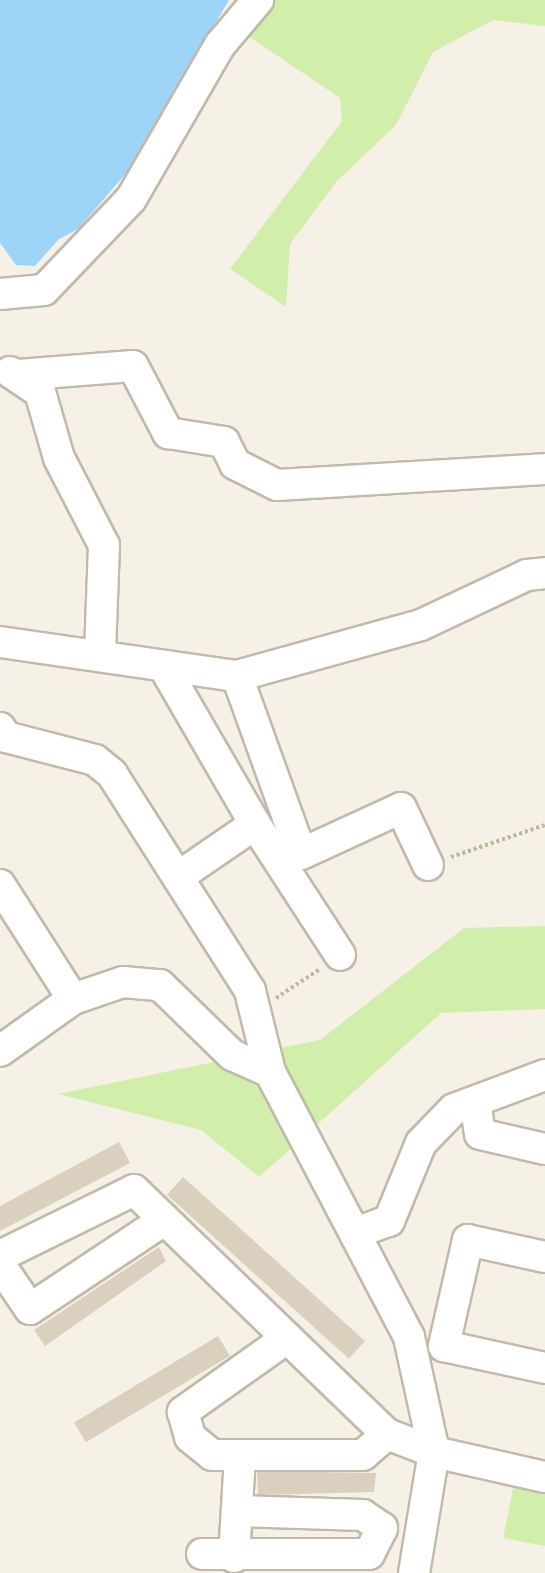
<!DOCTYPE html>
<html>
<head>
<meta charset="utf-8">
<style>
  body { margin:0 }
  #map { position:relative; width:545px; height:1573px; overflow:hidden; background:#f5f1e7; font-family:"Work Sans",sans-serif }
  div>[style] { position:absolute }
  [style*='--x'] { left:calc(var(--x)*1px); top:calc(var(--y)*1px); width:calc(var(--w)*1px); rotate:calc(var(--a)*1deg) }
  .green>* { inset:0; background:#d1eeab }
  .water>* { inset:0; background:#9dd4f8 }
  .building>* { inset:0; background:#dbcfbe; transform-origin:0 0 }
  .path>* { height:4px; margin-top:-2px; transform-origin:0; background:repeating-linear-gradient(90deg,#c5b598 0 3px,transparent 0 6px) }
  .roads { filter:drop-shadow(2px 0 #c2b9a8) drop-shadow(-2px 0 #c2b9a8) drop-shadow(0 2px #c2b9a8) drop-shadow(0 -2px #c2b9a8) }
  .minor>* { height:30px; margin:-15px; padding:0 15px; transform-origin:15px; border-radius:15px; background:#fff }
  span { translate:-50% -50%; white-space:nowrap; text-align:center; line-height:1.15; -webkit-text-stroke:5px #fff; paint-order:stroke }
</style>
</head>
<body>
<div id="map">
  <div class="green">
    <div style="clip-path:polygon(274px 0,545px 0,545px 26px,493px 20px,433px 52px,396px 125px,336px 182px,290px 244px,286px 307px,230px 269px,342px 121px,340px 98px,245px 34px)"></div>
    <div style="clip-path:polygon(545px 926px,545px 1009px,441px 1013px,259px 1177px,201px 1130px,58px 1094px,320px 1040px,464px 928px)"></div>
    <div style="clip-path:polygon(514px 1484px,545px 1490px,545px 1546px,503px 1538px)"></div>
  </div>
  <div class="water">
    <div style="clip-path:polygon(0 0,229px 0,134px 164px,78px 229px,59px 239px,35px 266px,16px 265px,0 243px)"></div>
  </div>
  <div class="building">
    <div style="clip-path:polygon(119px 1142px,130px 1163px,0 1231px,0 1206px)"></div>
    <div style="left:183px;top:1177px;width:245px;height:24px;rotate:42deg"></div>
    <div style="clip-path:polygon(159px 1247px,166px 1261px,45px 1346px,34px 1330px)"></div>
    <div style="left:218px;top:1336px;width:23px;height:168px;rotate:59deg"></div>
    <div style="clip-path:polygon(257px 1471px,376px 1473px,374px 1492px,258px 1495px)"></div>
  </div>
  <div class="path">
    <div style="--x:451;--y:857;--w:99;--a:-18.8"></div>
    <div style="--x:276;--y:998;--w:53;--a:-33.4"></div>
  </div>
  <div class="roads">
    <div class="minor">
      <div style="--x:0;--y:294;--w:44;--a:-5.2"></div>
      <div style="--x:44;--y:290;--w:126;--a:-46.3"></div>
      <div style="--x:131;--y:199;--w:178;--a:-60"></div>
      <div style="--x:220;--y:45;--w:59;--a:-49.8"></div>
      <div style="--x:10;--y:372;--w:36;--a:34"></div>
      <div style="--x:40;--y:392;--w:69;--a:73.9"></div>
      <div style="--x:59;--y:458;--w:98;--a:62.7"></div>
      <div style="--x:104;--y:545;--w:108;--a:92.1"></div>
      <div style="--x:18;--y:375;--w:115;--a:-4.5"></div>
      <div style="--x:133;--y:366;--w:76;--a:62.4"></div>
      <div style="--x:168;--y:433;--w:57;--a:9.1"></div>
      <div style="--x:224;--y:442;--w:25;--a:63"></div>
      <div style="--x:235;--y:464;--w:47;--a:26.6"></div>
      <div style="--x:277;--y:485;--w:268;--a:-3.4"></div>
      <div style="--x:0;--y:642;--w:239;--a:8.2"></div>
      <div style="--x:237;--y:676;--w:191;--a:-15.5"></div>
      <div style="--x:421;--y:625;--w:117;--a:-25.3"></div>
      <div style="--x:527;--y:575;--w:18;--a:-6"></div>
      <div style="--x:164;--y:667;--w:181;--a:59.9"></div>
      <div style="--x:255;--y:824;--w:156;--a:57"></div>
      <div style="--x:237;--y:676;--w:189;--a:70.2"></div>
      <div style="--x:301;--y:854;--w:110;--a:-24.7"></div>
      <div style="--x:401;--y:808;--w:63;--a:64.7"></div>
      <div style="--x:0;--y:728;--w:11;--a:56"></div>
      <div style="--x:6;--y:737;--w:92;--a:14.5"></div>
      <div style="--x:95;--y:760;--w:22;--a:39"></div>
      <div style="--x:112;--y:774;--w:257;--a:57.5"></div>
      <div style="--x:250;--y:991;--w:83;--a:76.1"></div>
      <div style="--x:270;--y:1072;--w:299;--a:62.3"></div>
      <div style="--x:409;--y:1337;--w:118;--a:77.7"></div>
      <div style="--x:434;--y:1452;--w:123;--a:99.4"></div>
      <div style="--x:178;--y:877;--w:93;--a:-34.5"></div>
      <div style="--x:0;--y:885;--w:135;--a:57.4"></div>
      <div style="--x:0;--y:1051;--w:90;--a:-35.5"></div>
      <div style="--x:73;--y:999;--w:53;--a:-18.8"></div>
      <div style="--x:123;--y:982;--w:37;--a:5"></div>
      <div style="--x:160;--y:985;--w:100;--a:44.2"></div>
      <div style="--x:232;--y:1055;--w:42;--a:24.1"></div>
      <div style="--x:475;--y:1102;--w:32;--a:81"></div>
      <div style="--x:480;--y:1134;--w:67;--a:13"></div>
      <div style="--x:358;--y:1232;--w:33;--a:-20"></div>
      <div style="--x:389;--y:1221;--w:84;--a:-67.7"></div>
      <div style="--x:421;--y:1143;--w:47;--a:-45.9"></div>
      <div style="--x:454;--y:1109;--w:97;--a:-20.5"></div>
      <div style="--x:0;--y:1256;--w:149;--a:-26.2"></div>
      <div style="--x:134;--y:1190;--w:351;--a:44"></div>
      <div style="--x:387;--y:1434;--w:50;--a:21"></div>
      <div style="--x:434;--y:1452;--w:114;--a:12.7"></div>
      <div style="--x:545;--y:1257;--w:79;--a:-167.6"></div>
      <div style="--x:468;--y:1240;--w:109;--a:102.8"></div>
      <div style="--x:444;--y:1346;--w:103;--a:12.3"></div>
      <div style="--x:0;--y:1265;--w:53;--a:55.7"></div>
      <div style="--x:30;--y:1309;--w:161;--a:-33.6"></div>
      <div style="--x:287;--y:1338;--w:128;--a:144.6"></div>
      <div style="--x:183;--y:1412;--w:26;--a:74"></div>
      <div style="--x:190;--y:1437;--w:28;--a:39"></div>
      <div style="--x:212;--y:1455;--w:151;--a:0"></div>
      <div style="--x:363;--y:1455;--w:32;--a:-41"></div>
      <div style="--x:202;--y:1554;--w:167;--a:0"></div>
      <div style="--x:369;--y:1554;--w:29;--a:-63"></div>
      <div style="--x:382;--y:1528;--w:23;--a:-146"></div>
      <div style="--x:363;--y:1515;--w:126;--a:-178.2"></div>
      <div style="--x:234;--y:1557;--w:102;--a:-86.6"></div>
    </div>
  </div>
</div>
</body>
</html>
